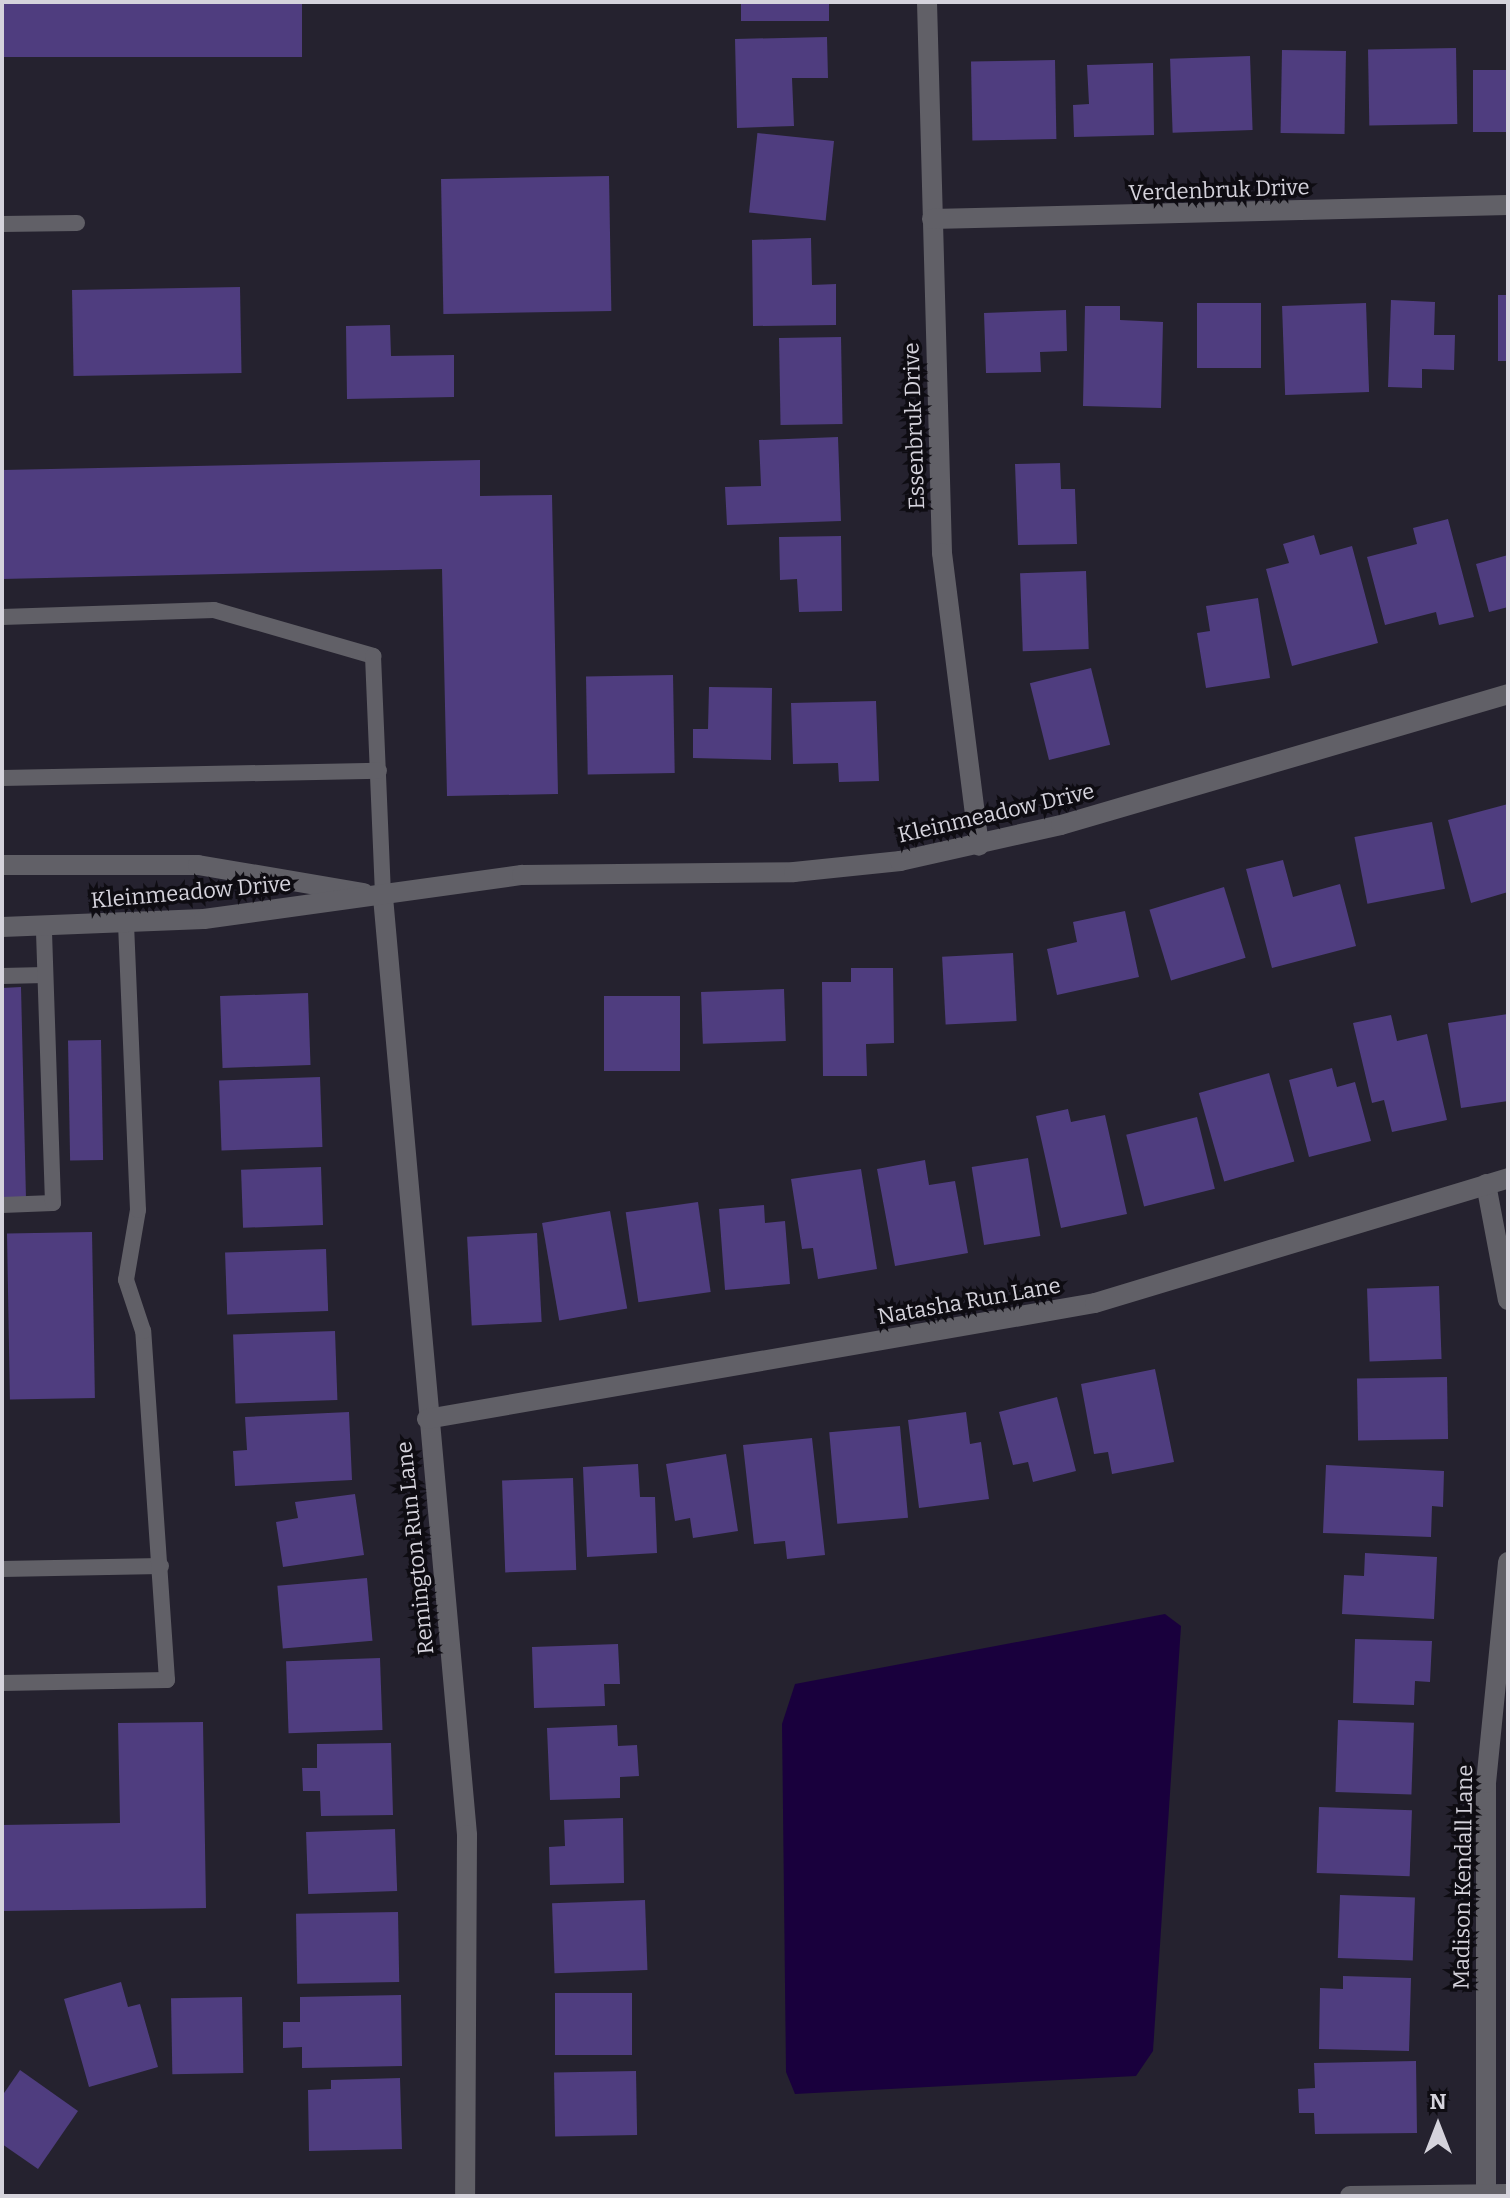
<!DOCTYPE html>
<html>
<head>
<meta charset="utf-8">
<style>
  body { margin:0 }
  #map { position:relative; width:1510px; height:2198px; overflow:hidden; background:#25222f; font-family:Bitter,serif }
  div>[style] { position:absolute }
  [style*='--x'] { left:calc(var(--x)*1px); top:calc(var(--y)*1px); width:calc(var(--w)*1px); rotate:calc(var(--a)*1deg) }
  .water>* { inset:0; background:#19003d }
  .building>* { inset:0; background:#4f3d7f; transform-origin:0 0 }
  .service>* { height:16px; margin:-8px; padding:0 8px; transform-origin:8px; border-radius:8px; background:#616067 }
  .minor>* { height:20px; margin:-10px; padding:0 10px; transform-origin:10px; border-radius:10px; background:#616067 }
  .tertiary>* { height:20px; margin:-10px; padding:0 10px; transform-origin:10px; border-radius:10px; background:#616067 }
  span { translate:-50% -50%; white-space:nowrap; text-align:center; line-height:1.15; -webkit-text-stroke:7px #0e0c12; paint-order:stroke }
  .street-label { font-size:22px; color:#d5d3dc }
  .frame { position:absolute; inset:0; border:4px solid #d5d3dc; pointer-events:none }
  .north { position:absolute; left:1398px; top:2086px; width:80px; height:80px; -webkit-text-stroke:6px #0e0c12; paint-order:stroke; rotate:0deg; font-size:22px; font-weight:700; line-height:32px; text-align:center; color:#d5d3dc }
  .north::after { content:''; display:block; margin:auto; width:28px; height:36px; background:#d5d3dc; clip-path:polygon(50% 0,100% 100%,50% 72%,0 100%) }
</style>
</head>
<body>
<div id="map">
  <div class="water">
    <div style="clip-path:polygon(1165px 1614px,1181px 1626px,1153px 2051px,1136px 2076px,795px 2094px,786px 2072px,782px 1724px,795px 1684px)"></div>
  </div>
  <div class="building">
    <div style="left:2px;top:2px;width:300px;height:55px"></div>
    <div style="left:741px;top:2px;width:88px;height:19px"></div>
    <div style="clip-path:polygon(827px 37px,828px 78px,792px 78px,794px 126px,737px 128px,735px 39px)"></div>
    <div style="left:1456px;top:48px;width:76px;height:88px;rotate:89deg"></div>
    <div style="left:1282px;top:50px;width:64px;height:83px;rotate:1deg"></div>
    <div style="left:1250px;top:56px;width:74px;height:80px;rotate:88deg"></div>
    <div style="left:1055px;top:60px;width:79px;height:84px;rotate:89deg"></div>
    <div style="clip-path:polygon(1153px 63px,1154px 135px,1074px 137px,1073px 105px,1089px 104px,1087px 65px)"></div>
    <div style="left:1508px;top:70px;width:62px;height:35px;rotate:90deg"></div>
    <div style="left:834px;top:141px;width:80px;height:77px;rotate:96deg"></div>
    <div style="left:609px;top:176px;width:135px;height:168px;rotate:89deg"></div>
    <div style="clip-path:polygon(811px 238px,812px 285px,836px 284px,836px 325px,753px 326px,752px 240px)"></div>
    <div style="left:240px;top:287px;width:86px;height:168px;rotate:89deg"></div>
    <div style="left:1508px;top:295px;width:66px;height:10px;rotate:90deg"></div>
    <div style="clip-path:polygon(1391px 300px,1435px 302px,1434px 335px,1455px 335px,1454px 370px,1422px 369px,1422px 388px,1388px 387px)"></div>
    <div style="left:1261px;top:303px;width:65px;height:64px;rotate:90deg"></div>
    <div style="left:1366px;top:303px;width:89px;height:84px;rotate:88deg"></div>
    <div style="clip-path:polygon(1085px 306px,1120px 306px,1120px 320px,1163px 322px,1161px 408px,1083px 406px)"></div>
    <div style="clip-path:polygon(1066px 310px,1067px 351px,1040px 352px,1041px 372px,986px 373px,984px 313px)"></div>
    <div style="clip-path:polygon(390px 325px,391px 356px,454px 355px,454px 397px,347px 399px,346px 326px)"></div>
    <div style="left:841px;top:337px;width:87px;height:62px;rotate:89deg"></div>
    <div style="clip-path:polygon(838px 437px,841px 521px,727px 525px,725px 487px,761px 486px,759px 440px)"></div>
    <div style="clip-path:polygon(480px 460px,480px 496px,552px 495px,558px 794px,447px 796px,442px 569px,2px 579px,2px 470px)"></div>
    <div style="clip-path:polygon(1060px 463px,1061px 489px,1075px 489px,1077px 544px,1018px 545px,1015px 464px)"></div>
    <div style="clip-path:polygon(1448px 519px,1474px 617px,1439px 625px,1436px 612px,1385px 625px,1367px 557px,1417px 544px,1413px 528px)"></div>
    <div style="clip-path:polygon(1314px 535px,1320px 555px,1352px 546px,1378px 643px,1292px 666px,1266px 569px,1289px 563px,1283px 544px)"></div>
    <div style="clip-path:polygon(841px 536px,842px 611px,799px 612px,797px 579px,780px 580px,779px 537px)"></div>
    <div style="clip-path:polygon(1508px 555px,1508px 607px,1489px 612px,1476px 564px)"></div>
    <div style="left:1086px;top:571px;width:78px;height:66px;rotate:88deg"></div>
    <div style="clip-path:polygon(1258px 598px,1270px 678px,1206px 688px,1197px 633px,1210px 631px,1206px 606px)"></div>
    <div style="left:1091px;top:668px;width:79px;height:63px;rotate:76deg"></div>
    <div style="left:673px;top:675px;width:98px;height:87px;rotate:89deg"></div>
    <div style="clip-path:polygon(709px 687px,772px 688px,771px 760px,693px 758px,693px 729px,708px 729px)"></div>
    <div style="clip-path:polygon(876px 701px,879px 781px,839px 782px,838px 763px,793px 764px,791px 703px)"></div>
    <div style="clip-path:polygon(1508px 804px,1508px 892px,1471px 903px,1448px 820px)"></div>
    <div style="left:1432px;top:822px;width:68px;height:79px;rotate:79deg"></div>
    <div style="clip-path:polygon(1283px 860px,1293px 897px,1340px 884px,1356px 946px,1272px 968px,1246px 869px)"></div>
    <div style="left:1224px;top:887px;width:74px;height:78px;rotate:73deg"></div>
    <div style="clip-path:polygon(1125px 911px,1139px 977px,1057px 995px,1047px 949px,1077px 942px,1073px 922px)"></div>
    <div style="left:1013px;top:953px;width:68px;height:71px;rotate:87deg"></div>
    <div style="clip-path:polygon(851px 968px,893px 968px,894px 1043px,866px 1044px,867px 1076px,823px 1076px,822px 982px,851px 982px)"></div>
    <div style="clip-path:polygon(21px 987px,26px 1199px,2px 1199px,2px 988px)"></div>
    <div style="left:784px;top:989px;width:52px;height:83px;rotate:88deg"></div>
    <div style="left:308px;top:993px;width:72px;height:88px;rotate:88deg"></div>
    <div style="left:680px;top:996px;width:75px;height:76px;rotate:90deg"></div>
    <div style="clip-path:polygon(1508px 1014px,1508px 1101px,1461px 1108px,1448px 1023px)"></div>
    <div style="clip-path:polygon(1391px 1015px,1397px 1041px,1427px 1034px,1447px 1120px,1392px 1132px,1384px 1100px,1372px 1103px,1353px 1023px)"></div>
    <div style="left:101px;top:1040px;width:120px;height:33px;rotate:89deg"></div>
    <div style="clip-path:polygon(1332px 1068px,1337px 1087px,1355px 1082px,1371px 1141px,1309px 1157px,1289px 1080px)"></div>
    <div style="left:1269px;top:1073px;width:92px;height:73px;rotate:74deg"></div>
    <div style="left:320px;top:1077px;width:70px;height:101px;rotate:88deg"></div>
    <div style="clip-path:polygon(1068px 1109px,1071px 1122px,1105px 1115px,1127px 1214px,1061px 1228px,1036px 1116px)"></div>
    <div style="left:1197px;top:1117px;width:74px;height:73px;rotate:76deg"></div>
    <div style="left:1028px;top:1158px;width:79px;height:57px;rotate:81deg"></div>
    <div style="clip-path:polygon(925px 1160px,929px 1185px,955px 1181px,968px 1253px,895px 1266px,877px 1169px)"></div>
    <div style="left:321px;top:1167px;width:58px;height:80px;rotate:88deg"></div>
    <div style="clip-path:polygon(861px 1169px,877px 1269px,818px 1279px,813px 1248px,802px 1249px,791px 1179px)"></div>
    <div style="left:698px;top:1202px;width:91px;height:73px;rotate:82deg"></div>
    <div style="clip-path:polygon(764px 1205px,765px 1223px,785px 1221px,790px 1284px,725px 1290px,719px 1209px)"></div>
    <div style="left:610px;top:1211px;width:99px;height:69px;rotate:80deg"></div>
    <div style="left:92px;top:1232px;width:166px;height:85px;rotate:89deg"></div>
    <div style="left:537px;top:1233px;width:89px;height:70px;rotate:87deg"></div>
    <div style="left:326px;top:1249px;width:62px;height:101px;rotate:88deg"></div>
    <div style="left:1439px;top:1286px;width:73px;height:72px;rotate:88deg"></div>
    <div style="left:335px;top:1331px;width:69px;height:102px;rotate:88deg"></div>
    <div style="clip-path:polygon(1155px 1369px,1174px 1462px,1112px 1474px,1108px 1452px,1094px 1454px,1081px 1384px)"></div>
    <div style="left:1447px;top:1377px;width:62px;height:90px;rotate:89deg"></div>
    <div style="clip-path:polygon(1057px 1397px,1076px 1471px,1033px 1482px,1028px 1462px,1013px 1465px,999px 1412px)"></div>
    <div style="clip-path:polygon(349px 1412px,352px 1480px,235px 1486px,233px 1451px,247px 1450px,245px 1417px)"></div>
    <div style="clip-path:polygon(966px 1412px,970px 1444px,981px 1442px,989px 1499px,919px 1508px,908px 1420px)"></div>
    <div style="left:900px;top:1426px;width:92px;height:71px;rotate:85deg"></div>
    <div style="clip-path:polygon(812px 1438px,825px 1555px,787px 1559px,785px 1541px,754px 1544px,743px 1445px)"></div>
    <div style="clip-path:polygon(726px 1454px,738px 1531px,693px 1538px,690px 1518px,675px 1521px,666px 1464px)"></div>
    <div style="clip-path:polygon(638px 1464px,640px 1497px,655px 1497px,657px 1553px,587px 1557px,583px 1467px)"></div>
    <div style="clip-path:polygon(1326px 1465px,1444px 1471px,1443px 1507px,1432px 1506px,1431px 1537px,1323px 1533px)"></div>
    <div style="left:573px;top:1478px;width:92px;height:71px;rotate:88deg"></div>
    <div style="clip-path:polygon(355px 1494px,364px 1555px,283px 1567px,276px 1522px,298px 1518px,295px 1502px)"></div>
    <div style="clip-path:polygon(1365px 1553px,1437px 1557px,1434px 1619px,1342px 1614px,1344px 1575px,1364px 1576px)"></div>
    <div style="left:367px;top:1578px;width:63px;height:90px;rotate:85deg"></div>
    <div style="clip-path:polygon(1355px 1639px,1432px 1641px,1430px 1682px,1415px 1681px,1414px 1705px,1353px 1703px)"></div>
    <div style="clip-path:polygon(618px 1644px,620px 1684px,604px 1684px,605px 1706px,534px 1708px,532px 1647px)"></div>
    <div style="left:380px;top:1658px;width:72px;height:94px;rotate:88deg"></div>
    <div style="left:1338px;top:1720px;width:76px;height:72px;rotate:2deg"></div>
    <div style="clip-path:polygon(203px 1722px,206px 1908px,2px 1911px,2px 1825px,120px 1823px,118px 1723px)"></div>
    <div style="clip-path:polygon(617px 1725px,618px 1746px,637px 1745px,639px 1776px,620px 1777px,620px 1798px,550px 1800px,547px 1728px)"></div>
    <div style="clip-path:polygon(391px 1743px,393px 1815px,321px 1816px,320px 1791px,303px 1791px,302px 1768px,317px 1768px,317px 1744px)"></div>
    <div style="left:1319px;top:1807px;width:93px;height:66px;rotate:2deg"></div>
    <div style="clip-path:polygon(623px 1818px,624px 1883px,550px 1885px,549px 1847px,565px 1846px,564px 1820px)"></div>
    <div style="left:395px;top:1829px;width:62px;height:89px;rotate:88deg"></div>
    <div style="left:1340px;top:1895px;width:75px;height:63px;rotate:2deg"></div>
    <div style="left:645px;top:1900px;width:70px;height:93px;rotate:88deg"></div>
    <div style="left:398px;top:1912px;width:70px;height:102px;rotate:89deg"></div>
    <div style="clip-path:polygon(1343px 1976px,1411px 1978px,1409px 2051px,1319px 2049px,1320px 1988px,1343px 1989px)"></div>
    <div style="clip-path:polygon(121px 1982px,128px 2007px,140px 2004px,158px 2067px,89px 2087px,64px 1999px)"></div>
    <div style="left:555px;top:1993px;width:77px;height:62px"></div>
    <div style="clip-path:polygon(401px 1995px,402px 2066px,302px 2068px,302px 2047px,283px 2048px,283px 2022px,300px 2022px,300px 1997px)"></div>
    <div style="left:242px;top:1997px;width:76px;height:71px;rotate:89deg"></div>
    <div style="clip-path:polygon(1416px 2061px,1417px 2133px,1315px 2134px,1314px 2113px,1299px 2113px,1298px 2089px,1315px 2088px,1314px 2063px)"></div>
    <div style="clip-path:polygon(20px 2070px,78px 2111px,38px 2169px,2px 2144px,2px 2096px)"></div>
    <div style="left:636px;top:2071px;width:64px;height:82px;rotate:89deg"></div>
    <div style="clip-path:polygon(400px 2078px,402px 2149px,309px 2151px,308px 2090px,331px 2089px,331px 2080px)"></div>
  </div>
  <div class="service">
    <div style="--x:2;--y:224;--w:75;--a:-0.8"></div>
    <div style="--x:2;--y:617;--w:212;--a:-1.9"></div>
    <div style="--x:214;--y:610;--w:166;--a:16.1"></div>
    <div style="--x:373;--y:656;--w:241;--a:87.6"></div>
    <div style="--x:2;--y:778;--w:377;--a:-1.1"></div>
    <div style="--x:2;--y:976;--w:43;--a:-1.3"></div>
    <div style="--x:2;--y:1205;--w:51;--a:-2.2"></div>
    <div style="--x:53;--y:1203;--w:278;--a:-91.9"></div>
    <div style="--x:2;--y:1569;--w:159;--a:-1.1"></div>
    <div style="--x:2;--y:1683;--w:165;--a:-1"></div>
    <div style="--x:167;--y:1680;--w:350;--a:-93.9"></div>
    <div style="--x:143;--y:1331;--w:54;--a:-108.4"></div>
    <div style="--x:126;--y:1280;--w:71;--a:-80.3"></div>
    <div style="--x:138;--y:1210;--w:285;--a:-92.4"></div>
  </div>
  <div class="minor">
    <div style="--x:927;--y:2;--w:551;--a:88.44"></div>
    <div style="--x:942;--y:553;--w:295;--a:82.8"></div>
    <div style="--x:932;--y:219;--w:576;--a:-1.39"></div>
    <div style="--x:383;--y:897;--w:942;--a:84.88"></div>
    <div style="--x:467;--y:1835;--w:361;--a:90.3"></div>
    <div style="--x:1486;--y:1184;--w:118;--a:79.3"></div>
    <div style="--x:427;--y:1419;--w:678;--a:-9.85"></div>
    <div style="--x:1095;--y:1303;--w:432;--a:-16.8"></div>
    <div style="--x:1486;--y:2194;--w:411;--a:-90"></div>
    <div style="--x:1486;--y:1783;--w:222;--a:-84.3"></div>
    <div style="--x:1350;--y:2196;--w:158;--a:-0.7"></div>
  </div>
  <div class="tertiary">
    <div style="--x:2;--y:865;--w:196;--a:0"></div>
    <div style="--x:198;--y:865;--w:168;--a:9.6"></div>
    <div style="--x:2;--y:927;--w:202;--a:-2.3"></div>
    <div style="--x:204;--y:919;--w:321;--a:-7.9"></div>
    <div style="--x:522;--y:875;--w:272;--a:-0.6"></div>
    <div style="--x:794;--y:872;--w:107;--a:-5.9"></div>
    <div style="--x:900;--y:861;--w:165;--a:-12.6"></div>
    <div style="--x:1061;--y:825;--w:466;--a:-16.3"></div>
  </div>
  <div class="street-label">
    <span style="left:1219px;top:190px;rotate:-2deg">Verdenbruk Drive</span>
    <span style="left:914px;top:426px;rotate:-92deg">Essenbruk Drive</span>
    <span style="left:996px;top:813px;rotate:-13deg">Kleinmeadow Drive</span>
    <span style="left:191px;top:892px;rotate:-5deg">Kleinmeadow Drive</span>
    <span style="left:969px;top:1301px;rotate:-10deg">Natasha Run Lane</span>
    <span style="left:415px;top:1548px;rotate:-96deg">Remington Run Lane</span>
    <span style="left:1463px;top:1877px;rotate:-89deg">Madison Kendall Lane</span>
  </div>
  <div class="frame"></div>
  <div class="north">N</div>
</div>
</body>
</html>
